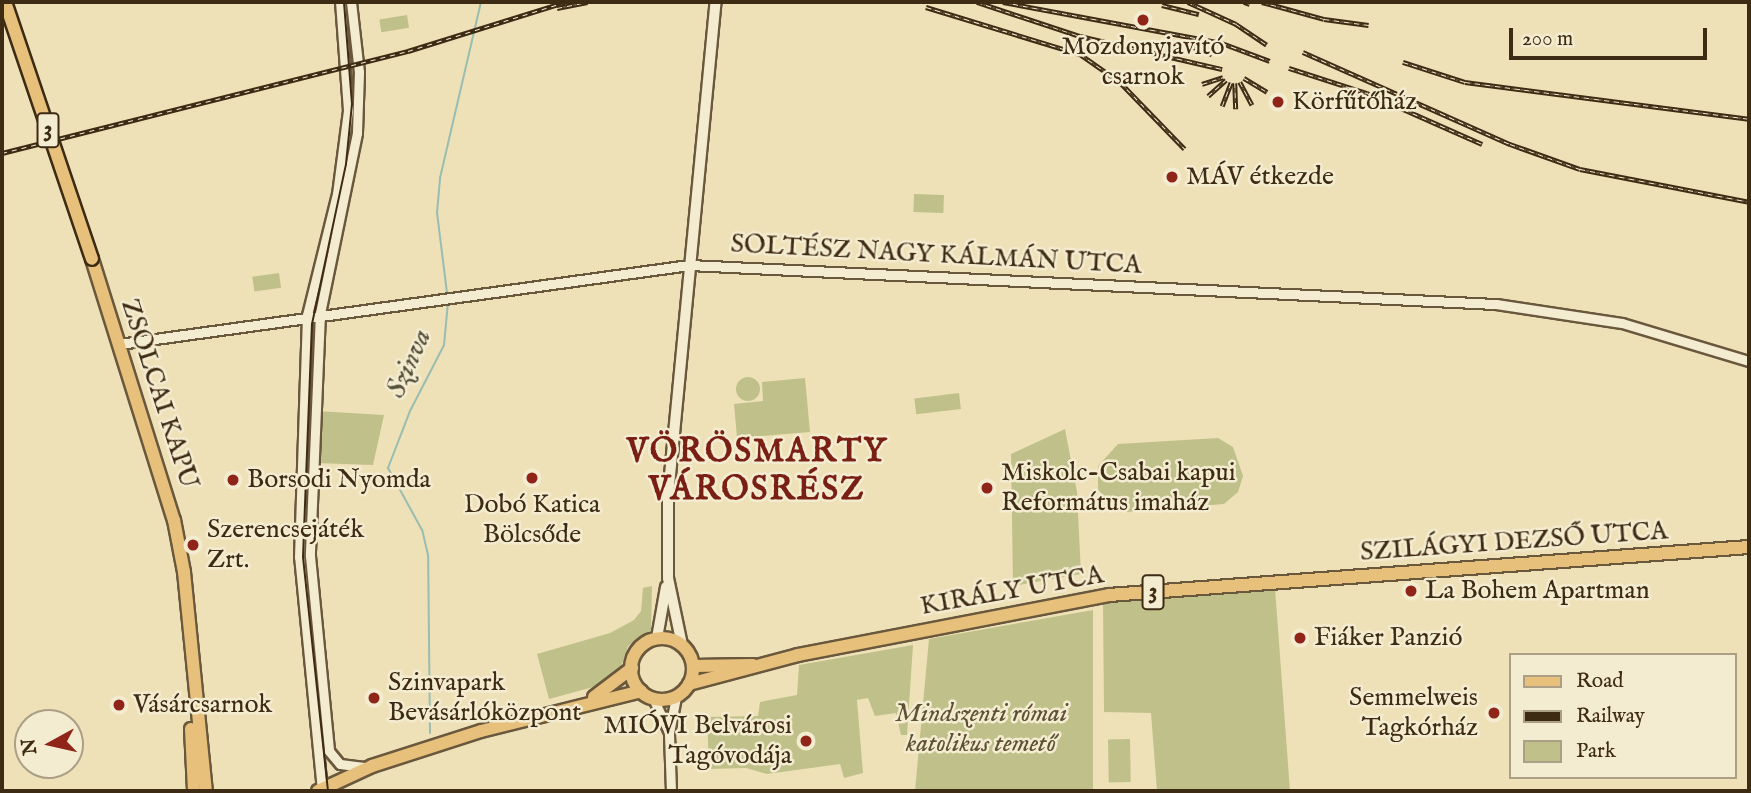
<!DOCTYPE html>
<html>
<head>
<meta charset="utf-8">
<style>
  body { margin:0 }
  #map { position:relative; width:1751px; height:793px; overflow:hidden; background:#eee1b8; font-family:"IM FELL English",serif }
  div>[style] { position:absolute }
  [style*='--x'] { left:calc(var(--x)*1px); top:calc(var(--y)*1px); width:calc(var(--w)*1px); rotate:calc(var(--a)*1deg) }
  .green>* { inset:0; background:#c0c18a; transform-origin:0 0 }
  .round { border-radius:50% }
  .stream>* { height:2px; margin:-1px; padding:0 1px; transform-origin:1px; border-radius:1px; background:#99bdb1 }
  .roads { filter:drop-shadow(2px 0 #6a583d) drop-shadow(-2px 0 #6a583d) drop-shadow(0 2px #6a583d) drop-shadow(0 -2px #6a583d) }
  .tertiary>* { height:9px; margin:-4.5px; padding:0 4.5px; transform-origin:4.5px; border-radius:4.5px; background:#f4ecd1 }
  .secondary>* { height:10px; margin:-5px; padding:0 5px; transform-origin:5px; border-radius:5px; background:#f4ecd1 }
  .primary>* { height:12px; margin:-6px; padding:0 6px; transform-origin:6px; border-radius:6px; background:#e7c07c }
  .primary>.ring { margin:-6px; padding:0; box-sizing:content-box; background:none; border:12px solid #e7c07c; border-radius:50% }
  .tram>* { height:2px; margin:-1px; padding:0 1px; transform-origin:1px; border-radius:1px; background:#3e2b14 }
  .rail>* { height:4.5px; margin-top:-2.25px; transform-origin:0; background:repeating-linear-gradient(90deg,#f4ecd1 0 5px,#3e2b14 0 10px); box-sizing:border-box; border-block:2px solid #3e2b14 }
  .bridges { filter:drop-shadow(2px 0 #3e2b14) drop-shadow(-2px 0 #3e2b14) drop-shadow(0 2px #3e2b14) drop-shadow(0 -2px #3e2b14) }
  .primary-bridge>* { height:12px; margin:-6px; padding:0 6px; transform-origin:6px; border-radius:6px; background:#e7c07c }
  .dots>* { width:19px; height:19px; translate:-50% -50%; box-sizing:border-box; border:4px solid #f4ecd1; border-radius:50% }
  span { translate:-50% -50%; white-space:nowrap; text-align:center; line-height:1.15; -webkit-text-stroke:5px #f4ecd1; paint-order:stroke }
  .shield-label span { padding:2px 5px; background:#f4ecd1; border:2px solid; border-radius:5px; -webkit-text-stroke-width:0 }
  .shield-label { font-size:24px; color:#3e2b14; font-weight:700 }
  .poi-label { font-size:26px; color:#3e2b14 }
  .left { translate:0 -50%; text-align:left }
  .right { translate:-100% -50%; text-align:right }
  .street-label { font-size:26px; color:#3e2b14 }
  .park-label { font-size:26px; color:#5e5032; font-style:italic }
  .water-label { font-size:28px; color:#55503b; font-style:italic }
  .district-label { font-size:33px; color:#7a1f14; font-weight:700; letter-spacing:2px }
  .frame { position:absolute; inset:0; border:4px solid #3e2b14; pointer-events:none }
  .legend { position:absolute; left:1509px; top:653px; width:228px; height:126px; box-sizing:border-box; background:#f4ecd1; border:2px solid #ab9f85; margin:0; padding:9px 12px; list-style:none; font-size:21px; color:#3e2b14 }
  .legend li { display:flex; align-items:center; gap:14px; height:35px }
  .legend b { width:35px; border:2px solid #ab9f85 }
  .north { position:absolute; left:14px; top:709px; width:70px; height:70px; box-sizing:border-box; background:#f4ecd1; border:2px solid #ab9f85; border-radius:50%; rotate:262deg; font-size:19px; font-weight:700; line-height:28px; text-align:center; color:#3e2b14 }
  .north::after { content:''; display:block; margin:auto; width:24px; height:32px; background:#8f2418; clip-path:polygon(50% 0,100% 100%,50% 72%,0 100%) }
  .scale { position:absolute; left:1509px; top:28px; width:198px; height:32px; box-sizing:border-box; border:4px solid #3e2b14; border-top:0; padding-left:9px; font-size:21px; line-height:24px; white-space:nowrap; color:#3e2b14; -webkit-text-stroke:5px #f4ecd1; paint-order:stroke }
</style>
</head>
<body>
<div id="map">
  <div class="green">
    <div style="left:407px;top:15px;width:13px;height:28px;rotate:81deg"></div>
    <div style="left:914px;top:194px;width:30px;height:18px;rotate:2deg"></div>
    <div style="left:279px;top:273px;width:15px;height:27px;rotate:82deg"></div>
    <div class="round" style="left:736px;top:377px;width:24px;height:24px"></div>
    <div style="clip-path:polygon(805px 378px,810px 432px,737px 438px,734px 404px,763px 401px,762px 382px)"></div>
    <div style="left:959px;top:393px;width:16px;height:45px;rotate:83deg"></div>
    <div style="clip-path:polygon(317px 411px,384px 415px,373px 465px,316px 463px)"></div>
    <div style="clip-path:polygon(1065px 429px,1077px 492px,1081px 574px,1013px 586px,1011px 454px)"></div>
    <div style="clip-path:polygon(1218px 438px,1233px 447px,1243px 476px,1238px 492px,1224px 504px,1127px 512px,1114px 510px,1098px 489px,1098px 466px,1118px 444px)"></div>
    <div style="clip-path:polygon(652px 586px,651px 630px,628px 646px,619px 673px,608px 683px,549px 699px,537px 654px,610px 633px,634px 620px,641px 611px,643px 588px)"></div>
    <div style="clip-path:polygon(1275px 588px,1290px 791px,1157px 791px,1151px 713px,1104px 712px,1103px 603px)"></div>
    <div style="clip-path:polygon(1093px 610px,1093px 791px,915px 791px,929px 639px)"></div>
    <div style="clip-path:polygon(913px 645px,907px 735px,901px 735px,896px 713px,875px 716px,868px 698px,857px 700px,863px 773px,844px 778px,840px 764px,767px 774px,746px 768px,709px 769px,707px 717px,758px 716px,760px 702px,797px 695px,799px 665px)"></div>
    <div style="left:1130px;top:739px;width:43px;height:22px;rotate:89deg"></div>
  </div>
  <div class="stream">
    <div style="--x:447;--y:293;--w:81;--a:-97.1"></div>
    <div style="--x:437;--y:213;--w:35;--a:-85"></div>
    <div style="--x:440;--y:178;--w:181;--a:-76.9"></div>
    <div style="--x:430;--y:733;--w:178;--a:-90.6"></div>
    <div style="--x:428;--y:555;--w:26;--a:-103"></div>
    <div style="--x:422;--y:530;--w:71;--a:-118.7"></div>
    <div style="--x:388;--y:468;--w:61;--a:-68.9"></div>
    <div style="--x:410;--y:411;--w:74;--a:-62.7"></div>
    <div style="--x:444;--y:345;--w:43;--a:-84.7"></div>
  </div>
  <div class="roads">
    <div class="tertiary">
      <div style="--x:351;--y:2;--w:70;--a:83.5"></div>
      <div style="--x:359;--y:72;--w:61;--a:91.9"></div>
      <div style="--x:357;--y:133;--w:184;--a:101.6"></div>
      <div style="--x:320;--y:313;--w:243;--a:92.4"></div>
      <div style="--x:310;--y:556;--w:196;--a:84.4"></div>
      <div style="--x:329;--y:751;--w:17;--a:50"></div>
      <div style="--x:340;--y:764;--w:26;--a:7"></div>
      <div style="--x:119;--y:344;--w:575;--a:-7.89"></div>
      <div style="--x:689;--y:265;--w:808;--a:2.77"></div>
      <div style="--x:1496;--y:304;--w:127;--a:8.6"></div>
      <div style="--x:1622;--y:323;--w:133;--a:16.7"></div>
      <div style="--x:653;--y:698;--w:38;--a:65"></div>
      <div style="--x:322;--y:790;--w:234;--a:-95.6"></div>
      <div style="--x:299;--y:557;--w:242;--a:-88.1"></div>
      <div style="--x:307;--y:315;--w:125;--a:-76.1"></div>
      <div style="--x:337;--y:194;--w:85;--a:-82.5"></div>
      <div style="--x:348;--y:110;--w:108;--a:-94.2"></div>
      <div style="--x:671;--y:791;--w:58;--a:-92"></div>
      <div style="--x:669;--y:733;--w:37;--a:-79"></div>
    </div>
    <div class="secondary">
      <div style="--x:657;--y:638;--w:52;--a:-80"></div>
      <div style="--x:682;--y:645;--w:68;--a:-101.8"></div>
      <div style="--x:668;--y:578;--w:82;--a:-90"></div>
      <div style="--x:668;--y:496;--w:496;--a:-84.5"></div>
    </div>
    <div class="primary">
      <div style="--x:92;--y:259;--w:274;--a:72.6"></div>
      <div style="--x:174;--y:520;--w:53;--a:79.1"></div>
      <div style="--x:184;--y:572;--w:220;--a:84.3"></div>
      <div class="ring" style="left:631px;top:638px;width:50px;height:50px"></div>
      <div style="--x:693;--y:666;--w:60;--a:-1"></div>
      <div style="--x:689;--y:684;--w:113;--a:-14.9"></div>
      <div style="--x:798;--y:655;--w:317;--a:-10.9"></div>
      <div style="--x:1109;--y:595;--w:642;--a:-4.29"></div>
      <div style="--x:594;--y:697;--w:48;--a:-37.3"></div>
      <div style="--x:191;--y:729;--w:62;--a:87.2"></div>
      <div style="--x:318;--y:791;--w:60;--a:-24.8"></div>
      <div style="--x:372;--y:766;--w:114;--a:-17.8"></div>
      <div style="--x:481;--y:731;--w:165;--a:-14"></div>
    </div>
  </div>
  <div class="tram">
    <div style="--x:328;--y:791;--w:235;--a:-96.1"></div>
    <div style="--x:303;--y:557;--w:233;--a:-87.8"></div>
    <div style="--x:312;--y:324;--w:164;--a:-78"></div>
    <div style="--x:346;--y:164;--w:60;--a:-84.3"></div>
    <div style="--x:352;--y:104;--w:102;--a:-94.5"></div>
  </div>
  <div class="rail">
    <div style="--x:977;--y:2;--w:108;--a:18.3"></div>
    <div style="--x:1080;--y:36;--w:146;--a:13.1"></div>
    <div style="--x:1003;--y:2;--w:223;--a:10.6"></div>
    <div style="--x:1222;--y:43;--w:51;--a:20.6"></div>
    <div style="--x:1188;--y:2;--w:53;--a:24.6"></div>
    <div style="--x:1236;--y:24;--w:37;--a:34"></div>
    <div style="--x:1244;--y:2;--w:6;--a:18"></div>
    <div style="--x:1262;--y:2;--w:64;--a:15.3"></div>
    <div style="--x:1324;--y:19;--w:45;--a:7.6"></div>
    <div style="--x:1162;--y:5;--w:38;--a:14"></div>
    <div style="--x:926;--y:7;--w:161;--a:17"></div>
    <div style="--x:1080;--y:54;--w:49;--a:35"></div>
    <div style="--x:1120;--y:82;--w:93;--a:45.9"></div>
    <div style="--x:557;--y:8;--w:31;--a:-11"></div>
    <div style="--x:1183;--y:43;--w:31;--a:21"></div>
    <div style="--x:1303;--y:52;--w:227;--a:24"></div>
    <div style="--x:1510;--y:144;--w:74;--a:19.7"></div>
    <div style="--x:1580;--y:169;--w:172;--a:11"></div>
    <div style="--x:1403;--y:62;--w:65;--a:17.9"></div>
    <div style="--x:1465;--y:82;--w:286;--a:7.4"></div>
    <div style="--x:1289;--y:68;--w:82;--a:17.8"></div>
    <div style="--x:1367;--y:93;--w:126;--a:23.9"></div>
    <div style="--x:1244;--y:78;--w:27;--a:31"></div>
    <div style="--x:1240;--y:82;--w:26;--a:62"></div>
    <div style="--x:1235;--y:83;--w:26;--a:88"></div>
    <div style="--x:1202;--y:84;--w:22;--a:-18"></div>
    <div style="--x:1208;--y:96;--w:24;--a:-42"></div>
    <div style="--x:1222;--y:106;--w:25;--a:-69"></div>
    <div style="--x:2;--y:153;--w:419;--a:-14.1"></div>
    <div style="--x:408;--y:51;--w:164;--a:-17.3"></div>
  </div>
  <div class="bridges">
    <div class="primary-bridge">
      <div style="--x:5;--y:2;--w:271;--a:71.3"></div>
    </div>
  </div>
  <div class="dots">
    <div style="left:1143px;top:20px;background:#8f2418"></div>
    <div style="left:1278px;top:102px;background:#8f2418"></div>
    <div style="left:1172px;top:177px;background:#8f2418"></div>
    <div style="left:532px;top:478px;background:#8f2418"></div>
    <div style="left:233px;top:480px;background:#8f2418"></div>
    <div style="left:987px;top:488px;background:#8f2418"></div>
    <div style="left:193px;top:545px;background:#8f2418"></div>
    <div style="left:1411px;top:591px;background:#8f2418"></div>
    <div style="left:1300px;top:638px;background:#8f2418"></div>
    <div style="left:374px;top:698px;background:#8f2418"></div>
    <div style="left:119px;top:705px;background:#8f2418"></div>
    <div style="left:1494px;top:713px;background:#8f2418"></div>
    <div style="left:806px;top:741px;background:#8f2418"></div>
  </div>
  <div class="shield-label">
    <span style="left:48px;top:130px">3</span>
    <span style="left:1153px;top:592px">3</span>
  </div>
  <div class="poi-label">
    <span style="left:1143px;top:62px">Mozdonyjavító<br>csarnok</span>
    <span class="left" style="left:1292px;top:102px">Körfűtőház</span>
    <span class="left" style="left:1186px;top:177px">MÁV étkezde</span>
    <span class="left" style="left:1001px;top:488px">Miskolc-Csabai kapui<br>Református imaház</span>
    <span class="left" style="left:247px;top:480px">Borsodi Nyomda</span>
    <span style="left:532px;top:520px">Dobó Katica<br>Bölcsőde</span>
    <span class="left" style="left:207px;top:545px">Szerencsejáték<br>Zrt.</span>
    <span class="left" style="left:1425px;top:591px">La Bohem Apartman</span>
    <span class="left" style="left:1314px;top:638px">Fiáker Panzió</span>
    <span class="left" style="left:388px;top:698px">Szinvapark<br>Bevásárlóközpont</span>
    <span class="right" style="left:1478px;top:713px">Semmelweis<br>Tagkórház</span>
    <span class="left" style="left:133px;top:705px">Vásárcsarnok</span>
    <span class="right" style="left:792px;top:741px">MIÓVI Belvárosi<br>Tagóvodája</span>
  </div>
  <div class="street-label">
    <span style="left:936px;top:255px;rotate:3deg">SOLTÉSZ NAGY KÁLMÁN UTCA</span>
    <span style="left:159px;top:394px;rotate:72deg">ZSOLCAI KAPU</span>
    <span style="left:1514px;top:542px;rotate:-4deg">SZILÁGYI DEZSŐ UTCA</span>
    <span style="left:1012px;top:591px;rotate:-10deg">KIRÁLY UTCA</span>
  </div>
  <div class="park-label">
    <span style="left:981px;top:729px">Mindszenti római<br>katolikus temető</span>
  </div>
  <div class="water-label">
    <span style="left:410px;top:364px;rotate:-66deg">Szinva</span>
  </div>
  <div class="district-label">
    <span style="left:757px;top:472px">VÖRÖSMARTY<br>VÁROSRÉSZ</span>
  </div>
  <div class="frame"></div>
  <ul class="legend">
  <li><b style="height:9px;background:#e7c07c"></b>Road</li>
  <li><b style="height:9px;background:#3e2b14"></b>Railway</li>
  <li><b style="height:19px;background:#c0c18a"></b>Park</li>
  </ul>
  <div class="north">N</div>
  <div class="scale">200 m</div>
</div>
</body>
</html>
